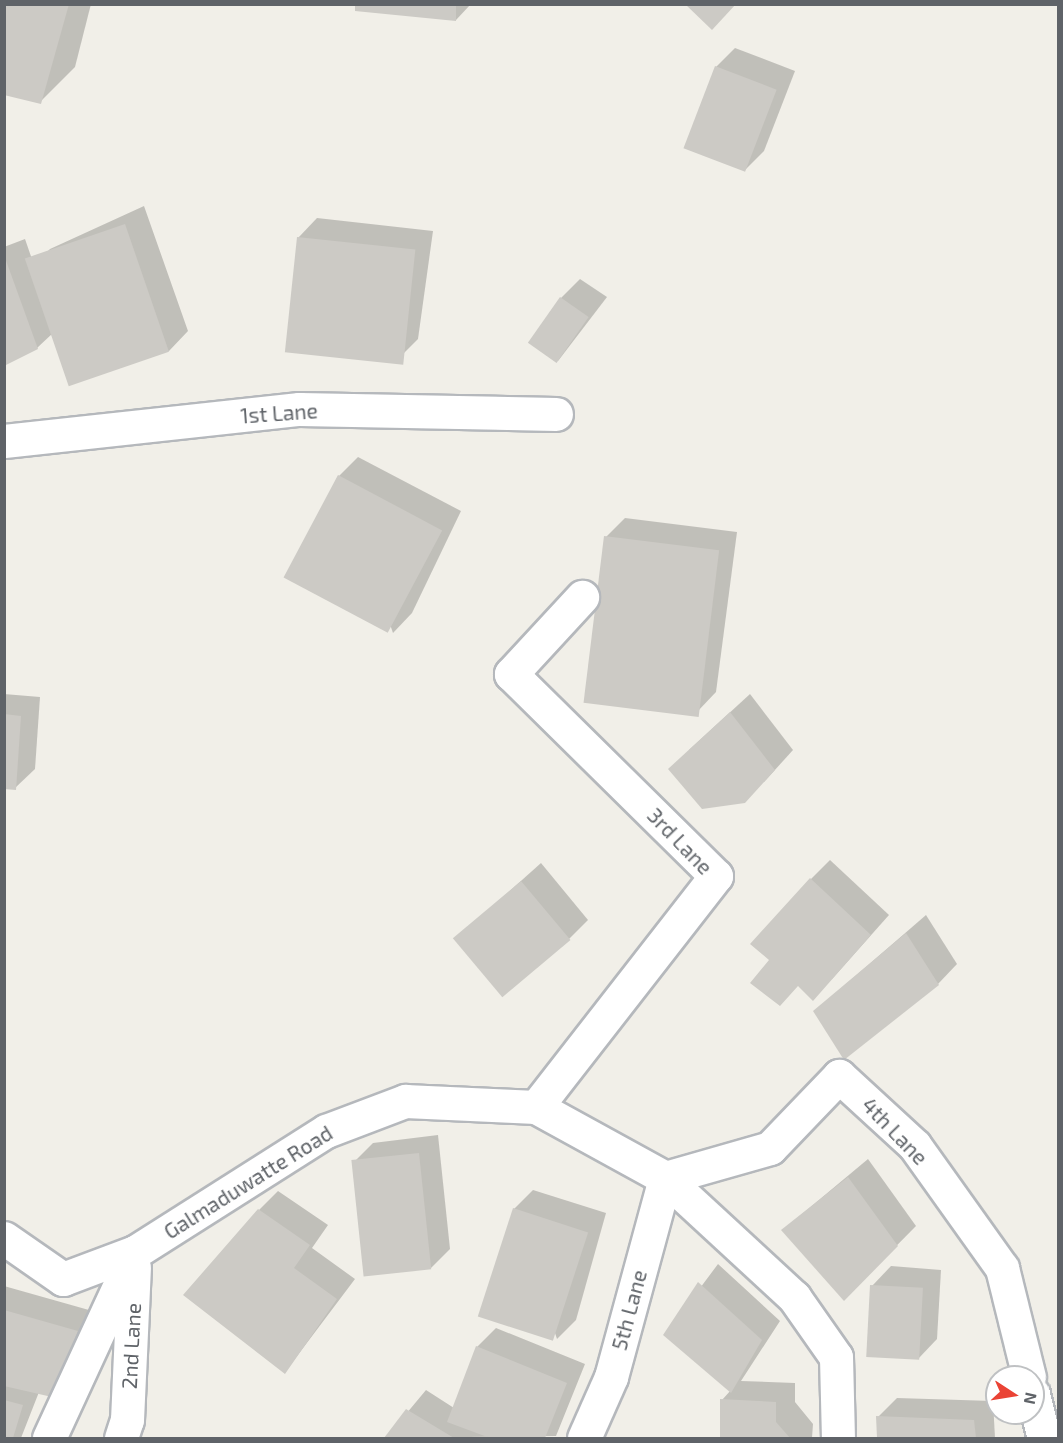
<!DOCTYPE html>
<html>
<head>
<meta charset="utf-8">
<style>
  body { margin:0 }
  #map { position:relative; width:1063px; height:1443px; overflow:hidden; background:#f1efe8; font-family:"Exo 2",sans-serif }
  div>[style] { position:absolute }
  [style*='--x'] { left:calc(var(--x)*1px); top:calc(var(--y)*1px); width:calc(var(--w)*1px); rotate:calc(var(--a)*1deg) }
  .shadow>* { inset:0; background:#0003 }
  .building>* { inset:0; background:#cccac5; transform-origin:0 0 }
  .roads { filter:drop-shadow(2px 0 #b5b8bc) drop-shadow(-2px 0 #b5b8bc) drop-shadow(0 2px #b5b8bc) drop-shadow(0 -2px #b5b8bc) }
  .street>* { height:33px; margin:-16.5px; padding:0 16.5px; transform-origin:16.5px; border-radius:16.5px; background:#fff }
  span { translate:-50% -50%; white-space:nowrap; text-align:center; line-height:1.15; -webkit-text-stroke:4.5px #fff; paint-order:stroke }
  .street-label { font-size:21px; color:#5f6368 }
  .frame { position:absolute; inset:0; border:6px solid #5f6368; pointer-events:none }
  .north { position:absolute; left:985px; top:1365px; width:60px; height:60px; box-sizing:border-box; background:#fff; border:2px solid #bfc1c3; border-radius:50%; rotate:102deg; font-size:16px; font-weight:700; line-height:24px; text-align:center; color:#5f6368 }
  .north::after { content:''; display:block; margin:auto; width:21px; height:27px; background:#ea4335; clip-path:polygon(50% 0,100% 100%,50% 72%,0 100%) }
</style>
</head>
<body>
<div id="map">
  <div class="shadow">
    <div style="clip-path:polygon(68px 4px,91px 4px,75px 67px,40px 102px)"></div>
    <div style="clip-path:polygon(357px 4px,471px 4px,456px 20px)"></div>
    <div style="clip-path:polygon(735px 48px,795px 71px,764px 151px,745px 170px,716px 67px)"></div>
    <div style="clip-path:polygon(144px 206px,188px 331px,169px 351px,53px 333px,37px 348px,4px 364px,4px 247px,25px 239px,34px 265px,50px 249px)"></div>
    <div style="clip-path:polygon(317px 218px,433px 231px,418px 339px,399px 358px,298px 238px)"></div>
    <div style="clip-path:polygon(580px 279px,607px 297px,558px 361px,561px 298px)"></div>
    <div style="clip-path:polygon(358px 457px,461px 511px,412px 613px,393px 633px,339px 476px)"></div>
    <div style="clip-path:polygon(625px 518px,737px 532px,716px 692px,697px 712px,606px 537px)"></div>
    <div style="clip-path:polygon(4px 694px,40px 697px,35px 769px,15px 788px,4px 787px)"></div>
    <div style="clip-path:polygon(750px 694px,793px 750px,764px 782px,689px 750px)"></div>
    <div style="clip-path:polygon(830px 860px,889px 915px,832px 979px,799px 985px,771px 960px,811px 879px)"></div>
    <div style="clip-path:polygon(541px 863px,588px 920px,569px 939px,475px 922px)"></div>
    <div style="clip-path:polygon(926px 915px,957px 964px,938px 984px,815px 1011px)"></div>
    <div style="clip-path:polygon(438px 1135px,450px 1249px,431px 1268px,354px 1162px,373px 1143px)"></div>
    <div style="clip-path:polygon(868px 1159px,916px 1226px,844px 1299px,783px 1230px)"></div>
    <div style="clip-path:polygon(533px 1190px,606px 1213px,576px 1320px,557px 1339px,514px 1209px)"></div>
    <div style="clip-path:polygon(278px 1191px,328px 1225px,312px 1248px,355px 1279px,285px 1372px,259px 1210px)"></div>
    <div style="clip-path:polygon(718px 1264px,780px 1321px,741px 1381px,795px 1383px,795px 1402px,813px 1424px,812px 1438px,722px 1438px,722px 1400px,731px 1390px,665px 1335px)"></div>
    <div style="clip-path:polygon(891px 1266px,941px 1270px,937px 1339px,918px 1359px,872px 1286px)"></div>
    <div style="clip-path:polygon(4px 1286px,96px 1312px,71px 1376px,39px 1392px,21px 1438px,4px 1438px)"></div>
    <div style="clip-path:polygon(496px 1328px,585px 1364px,556px 1436px,386px 1438px,426px 1390px,454px 1408px,477px 1347px)"></div>
    <div style="clip-path:polygon(897px 1398px,993px 1401px,995px 1438px,878px 1438px,878px 1417px)"></div>
  </div>
  <div class="building">
    <div style="clip-path:polygon(4px 4px,69px 4px,41px 104px,4px 95px)"></div>
    <div style="clip-path:polygon(355px 4px,456px 4px,456px 21px,355px 11px)"></div>
    <div style="clip-path:polygon(685px 4px,736px 4px,712px 30px)"></div>
    <div style="left:715px;top:66px;width:66px;height:88px;rotate:21deg"></div>
    <div style="left:125px;top:224px;width:135px;height:106px;rotate:71deg"></div>
    <div style="left:297px;top:237px;width:119px;height:116px;rotate:6deg"></div>
    <div style="clip-path:polygon(4px 255px,38px 349px,4px 366px)"></div>
    <div style="left:560px;top:297px;width:35px;height:56px;rotate:35deg"></div>
    <div style="left:338px;top:475px;width:118px;height:116px;rotate:28deg"></div>
    <div style="left:604px;top:536px;width:116px;height:168px;rotate:7deg"></div>
    <div style="clip-path:polygon(730px 712px,775px 770px,745px 803px,702px 809px,668px 769px)"></div>
    <div style="clip-path:polygon(4px 714px,21px 716px,16px 790px,4px 789px)"></div>
    <div style="clip-path:polygon(810px 878px,871px 935px,813px 1001px,798px 986px,780px 1006px,750px 983px,769px 960px,750px 944px)"></div>
    <div style="left:521px;top:881px;width:77px;height:89px;rotate:50deg"></div>
    <div style="clip-path:polygon(906px 933px,939px 985px,844px 1060px,813px 1011px)"></div>
    <div style="left:419px;top:1153px;width:117px;height:68px;rotate:84deg"></div>
    <div style="clip-path:polygon(848px 1177px,898px 1246px,844px 1301px,781px 1230px)"></div>
    <div style="left:513px;top:1208px;width:79px;height:114px;rotate:18deg"></div>
    <div style="clip-path:polygon(258px 1209px,310px 1245px,294px 1268px,337px 1299px,285px 1374px,183px 1295px)"></div>
    <div style="clip-path:polygon(698px 1282px,762px 1340px,731px 1393px,663px 1335px)"></div>
    <div style="left:870px;top:1285px;width:53px;height:72px;rotate:3deg"></div>
    <div style="clip-path:polygon(4px 1310px,78px 1331px,52px 1397px,4px 1386px)"></div>
    <div style="clip-path:polygon(476px 1346px,567px 1383px,545px 1438px,490px 1438px,447px 1422px)"></div>
    <div style="clip-path:polygon(720px 1399px,776px 1402px,776px 1422px,790px 1438px,720px 1438px)"></div>
    <div style="clip-path:polygon(4px 1400px,23px 1405px,13px 1438px,4px 1438px)"></div>
    <div style="clip-path:polygon(406px 1409px,454px 1438px,384px 1438px)"></div>
    <div style="clip-path:polygon(876px 1416px,974px 1420px,976px 1438px,877px 1438px)"></div>
  </div>
  <div class="roads">
    <div class="street">
      <div style="--x:4;--y:441;--w:297;--a:-6.2"></div>
      <div style="--x:299;--y:409;--w:257;--a:1.1"></div>
      <div style="--x:536;--y:1107;--w:293;--a:-52.1"></div>
      <div style="--x:716;--y:876;--w:288;--a:-135.4"></div>
      <div style="--x:511;--y:674;--w:105;--a:-47.3"></div>
      <div style="--x:4;--y:1238;--w:72;--a:34.8"></div>
      <div style="--x:63;--y:1279;--w:77;--a:-20.6"></div>
      <div style="--x:135;--y:1252;--w:226;--a:-32.4"></div>
      <div style="--x:326;--y:1131;--w:85;--a:-20.8"></div>
      <div style="--x:405;--y:1101;--w:131;--a:2.6"></div>
      <div style="--x:536;--y:1107;--w:147;--a:28.8"></div>
      <div style="--x:665;--y:1178;--w:176;--a:42.7"></div>
      <div style="--x:794;--y:1297;--w:73;--a:55"></div>
      <div style="--x:836;--y:1357;--w:81;--a:88.6"></div>
      <div style="--x:1033;--y:1394;--w:45;--a:76"></div>
      <div style="--x:49;--y:1438;--w:205;--a:-65.2"></div>
      <div style="--x:121;--y:1438;--w:19;--a:-72"></div>
      <div style="--x:127;--y:1420;--w:153;--a:-87.4"></div>
      <div style="--x:584;--y:1438;--w:67;--a:-66.1"></div>
      <div style="--x:611;--y:1377;--w:206;--a:-74.8"></div>
      <div style="--x:665;--y:1178;--w:109;--a:-15.9"></div>
      <div style="--x:770;--y:1148;--w:100;--a:-46.2"></div>
      <div style="--x:839;--y:1076;--w:103;--a:42.6"></div>
      <div style="--x:915;--y:1146;--w:150;--a:54.5"></div>
      <div style="--x:1002;--y:1268;--w:112;--a:76.1"></div>
    </div>
  </div>
  <div class="street-label">
    <span style="left:279px;top:413px;rotate:-4deg">1st Lane</span>
    <span style="left:680px;top:841px;rotate:46deg">3rd Lane</span>
    <span style="left:895px;top:1131px;rotate:46deg">4th Lane</span>
    <span style="left:248px;top:1182px;rotate:-32deg">Galmaduwatte Road</span>
    <span style="left:629px;top:1310px;rotate:-75deg">5th Lane</span>
    <span style="left:131px;top:1346px;rotate:-87deg">2nd Lane</span>
  </div>
  <div class="frame"></div>
  <div class="north">N</div>
</div>
</body>
</html>
